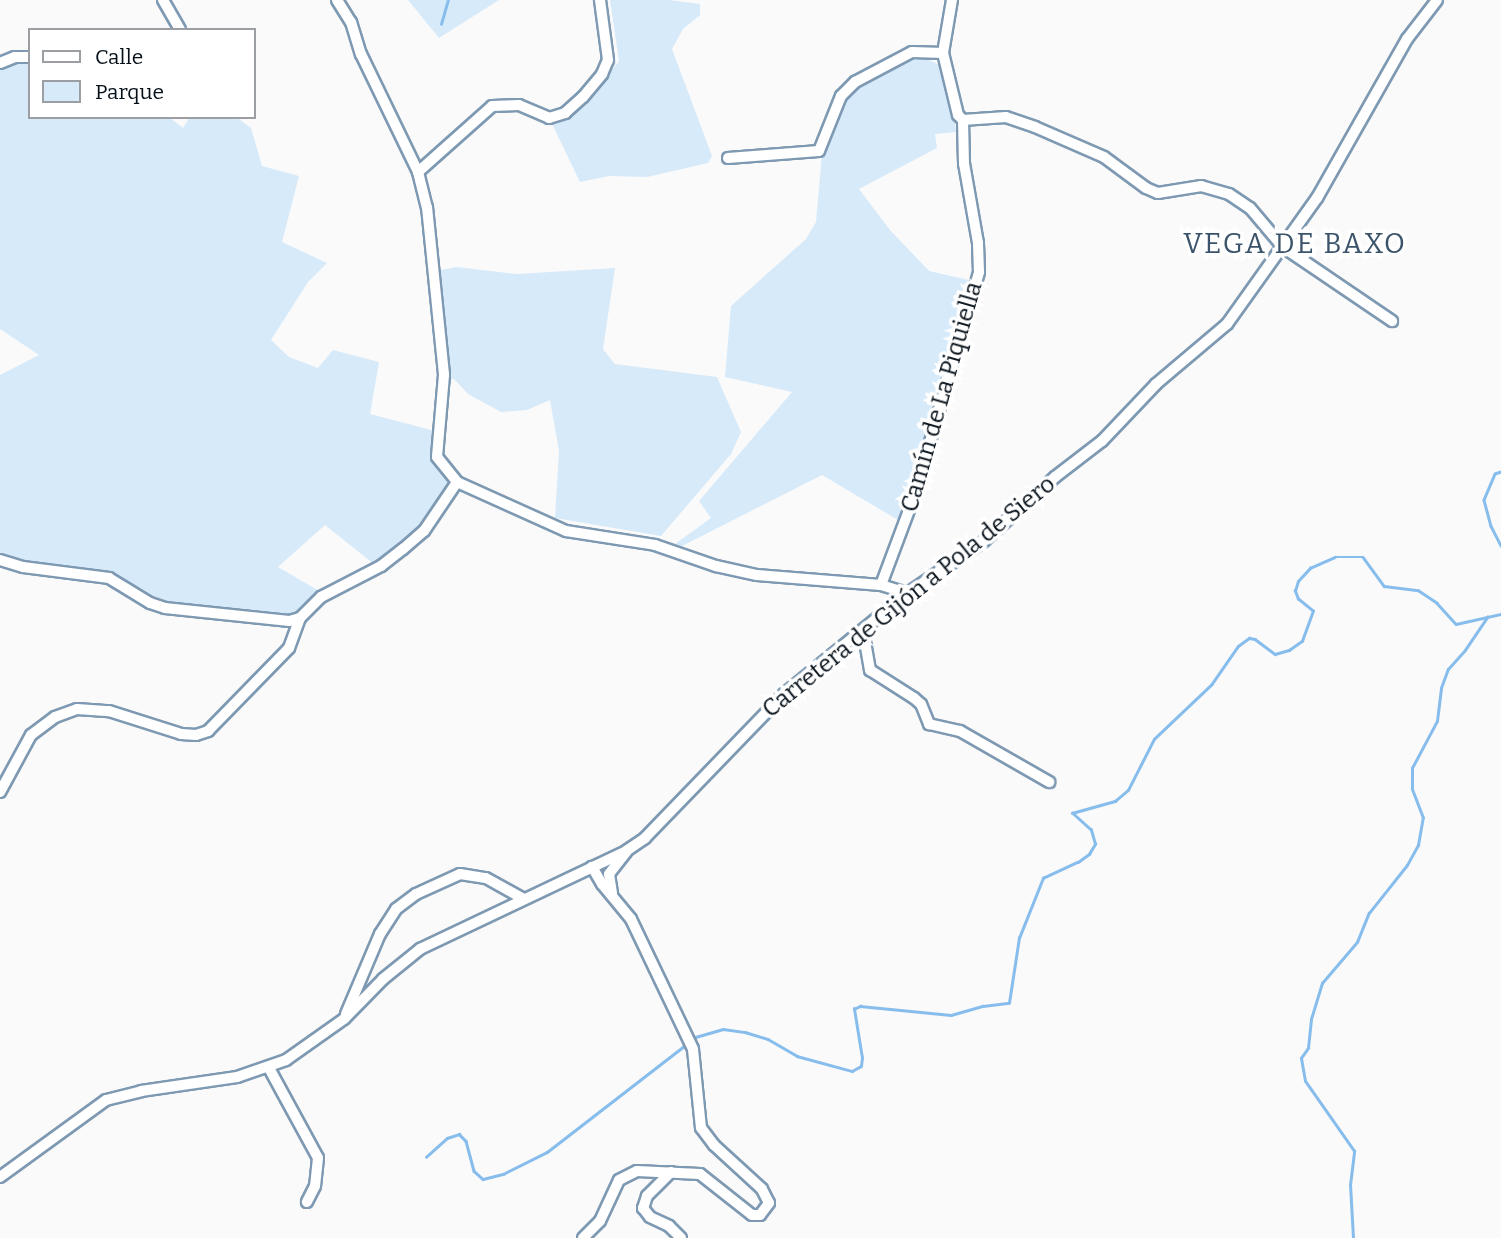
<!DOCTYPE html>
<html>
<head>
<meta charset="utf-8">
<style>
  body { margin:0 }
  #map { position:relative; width:1501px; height:1238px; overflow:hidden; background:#fafafa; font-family:Bitter,serif }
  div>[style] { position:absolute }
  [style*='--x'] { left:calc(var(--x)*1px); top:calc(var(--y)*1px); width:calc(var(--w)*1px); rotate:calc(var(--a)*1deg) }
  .green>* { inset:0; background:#d7eafa }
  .stream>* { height:2.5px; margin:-1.25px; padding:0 1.25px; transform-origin:1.25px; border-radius:1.25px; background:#87bdec }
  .roads { filter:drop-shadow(2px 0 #7e99b2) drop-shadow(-2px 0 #7e99b2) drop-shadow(0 2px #7e99b2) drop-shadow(0 -2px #7e99b2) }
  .minor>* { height:10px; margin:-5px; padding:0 5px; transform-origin:5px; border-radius:5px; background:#fff }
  span { translate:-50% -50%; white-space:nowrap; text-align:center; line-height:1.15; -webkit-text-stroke:7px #fff; paint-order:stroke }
  .street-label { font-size:24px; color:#061019 }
  .quarter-label { font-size:28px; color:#3b546b; letter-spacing:2px }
  .legend { position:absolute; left:28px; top:28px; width:228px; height:91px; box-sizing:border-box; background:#fff; border:2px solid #9b9fa3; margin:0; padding:9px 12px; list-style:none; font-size:21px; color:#061019 }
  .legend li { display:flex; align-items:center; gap:14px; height:35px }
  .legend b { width:35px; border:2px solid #9b9fa3 }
</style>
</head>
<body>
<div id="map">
  <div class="green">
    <div style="clip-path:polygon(408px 0,499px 0,439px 38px)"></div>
    <div style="clip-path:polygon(610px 0,669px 0,700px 4px,700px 15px,683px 29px,672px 49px,712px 156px,708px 163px,647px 177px,609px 176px,580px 182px,552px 124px,582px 108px,619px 61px)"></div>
    <div style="clip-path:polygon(916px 54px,940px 65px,952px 98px,956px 132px,935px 134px,937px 148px,859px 189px,890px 230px,929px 271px,973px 281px,913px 487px,898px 520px,822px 475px,682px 546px,675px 544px,711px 518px,699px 501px,792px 392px,725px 377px,731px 306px,806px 239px,816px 222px,822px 154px,844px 101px,864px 82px)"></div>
    <div style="clip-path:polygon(30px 61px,30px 117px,169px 117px,183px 128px,190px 117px,236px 117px,251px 128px,262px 166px,299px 176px,282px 242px,327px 263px,308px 282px,271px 340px,289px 357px,318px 368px,333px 350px,379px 362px,370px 414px,435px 431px,433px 459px,450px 483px,420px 529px,375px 565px,325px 525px,278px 567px,321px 592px,290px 617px,167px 605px,153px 600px,118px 575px,10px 560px,0 555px,0 375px,39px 355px,0 329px,0 69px,7px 64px)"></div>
    <div style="clip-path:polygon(456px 267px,517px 274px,615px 268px,603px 349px,615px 364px,717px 377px,741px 432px,731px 454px,661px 536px,555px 518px,559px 451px,550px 400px,527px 410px,501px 412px,468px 394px,454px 379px,449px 379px,436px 271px)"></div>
  </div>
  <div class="stream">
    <div style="--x:441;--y:24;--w:25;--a:-74"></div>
    <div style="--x:1501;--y:472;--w:6;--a:162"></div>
    <div style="--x:1495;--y:474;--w:28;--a:113"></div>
    <div style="--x:1484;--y:500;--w:27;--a:75"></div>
    <div style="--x:1491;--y:526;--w:22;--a:63"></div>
    <div style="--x:692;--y:1038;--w:32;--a:-16"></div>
    <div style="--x:723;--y:1029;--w:22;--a:8"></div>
    <div style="--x:745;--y:1032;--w:24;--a:17"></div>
    <div style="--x:768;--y:1039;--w:34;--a:30"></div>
    <div style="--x:797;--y:1056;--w:57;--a:15.3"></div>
    <div style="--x:852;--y:1071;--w:10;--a:-29"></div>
    <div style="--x:861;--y:1066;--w:8;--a:-83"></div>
    <div style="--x:862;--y:1058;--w:50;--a:-99.3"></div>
    <div style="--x:854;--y:1009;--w:7;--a:-27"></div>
    <div style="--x:860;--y:1006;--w:91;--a:5.6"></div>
    <div style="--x:951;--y:1015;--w:33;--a:-16"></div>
    <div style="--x:983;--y:1006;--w:26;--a:-7"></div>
    <div style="--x:1009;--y:1003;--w:66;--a:-81.3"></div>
    <div style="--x:1019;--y:938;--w:65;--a:-68.2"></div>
    <div style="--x:1043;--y:878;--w:38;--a:-25"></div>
    <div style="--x:1078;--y:862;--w:14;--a:-36"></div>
    <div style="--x:1089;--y:854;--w:12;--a:-59"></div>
    <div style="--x:1095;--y:844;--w:15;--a:-106"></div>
    <div style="--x:1091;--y:830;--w:25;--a:-138"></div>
    <div style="--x:1072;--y:813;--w:45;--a:-15.6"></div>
    <div style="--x:1115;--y:801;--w:17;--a:-40"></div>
    <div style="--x:1128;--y:790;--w:57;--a:-63"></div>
    <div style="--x:1154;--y:739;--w:79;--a:-43.5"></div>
    <div style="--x:1211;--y:685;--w:47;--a:-55.3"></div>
    <div style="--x:1238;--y:646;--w:14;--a:-36"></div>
    <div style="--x:1249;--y:638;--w:6;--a:9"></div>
    <div style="--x:1255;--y:639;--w:25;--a:37"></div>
    <div style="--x:1275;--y:654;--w:15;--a:-16"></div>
    <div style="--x:1289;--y:650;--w:16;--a:-35"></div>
    <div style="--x:1302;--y:641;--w:32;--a:-70"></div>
    <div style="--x:1313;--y:611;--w:19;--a:-141"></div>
    <div style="--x:1298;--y:599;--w:9;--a:-111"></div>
    <div style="--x:1295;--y:591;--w:10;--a:-73"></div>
    <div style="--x:1298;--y:581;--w:18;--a:-47"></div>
    <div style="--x:1310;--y:568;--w:27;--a:-24"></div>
    <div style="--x:1335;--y:557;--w:28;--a:0"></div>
    <div style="--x:1363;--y:557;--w:36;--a:54"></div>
    <div style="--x:1384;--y:586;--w:34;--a:7"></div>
    <div style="--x:1418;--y:590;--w:23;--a:34"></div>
    <div style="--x:1437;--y:603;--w:28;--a:48"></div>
    <div style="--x:1456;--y:624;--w:46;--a:-12.5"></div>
    <div style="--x:426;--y:1157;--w:28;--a:-42"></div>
    <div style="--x:447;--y:1138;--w:13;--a:-18"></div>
    <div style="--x:459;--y:1134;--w:10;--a:45"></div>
    <div style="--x:466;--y:1141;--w:31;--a:75"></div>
    <div style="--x:474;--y:1171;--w:12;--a:42"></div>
    <div style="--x:483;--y:1179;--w:21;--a:-14"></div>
    <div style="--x:503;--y:1174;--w:49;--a:-26.6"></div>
    <div style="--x:547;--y:1152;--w:178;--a:-37.7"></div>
    <div style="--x:1353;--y:1238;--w:53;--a:-93.2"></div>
    <div style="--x:1350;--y:1185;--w:34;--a:-83"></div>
    <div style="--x:1354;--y:1151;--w:85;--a:-125"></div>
    <div style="--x:1305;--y:1081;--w:23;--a:-100"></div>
    <div style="--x:1301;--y:1058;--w:12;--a:-55"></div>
    <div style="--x:1308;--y:1048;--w:29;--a:-84"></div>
    <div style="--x:1311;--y:1019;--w:38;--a:-73"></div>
    <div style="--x:1322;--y:983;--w:54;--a:-49.5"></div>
    <div style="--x:1357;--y:942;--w:31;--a:-68"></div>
    <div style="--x:1369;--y:913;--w:61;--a:-51.6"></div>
    <div style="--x:1407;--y:865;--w:23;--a:-61"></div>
    <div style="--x:1418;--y:845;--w:27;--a:-80"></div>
    <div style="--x:1423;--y:818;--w:31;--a:-111"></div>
    <div style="--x:1412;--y:789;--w:21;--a:-90"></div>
    <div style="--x:1412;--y:768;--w:53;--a:-62"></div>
    <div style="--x:1437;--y:721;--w:33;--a:-83"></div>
    <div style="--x:1441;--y:688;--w:20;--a:-70"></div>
    <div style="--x:1448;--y:669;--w:25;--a:-48"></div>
    <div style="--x:1465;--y:650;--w:40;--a:-56"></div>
  </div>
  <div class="roads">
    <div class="minor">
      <div style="--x:163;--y:0;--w:34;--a:60"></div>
      <div style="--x:337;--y:0;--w:26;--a:58"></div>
      <div style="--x:351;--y:22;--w:34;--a:73"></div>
      <div style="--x:361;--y:54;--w:131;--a:64.2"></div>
      <div style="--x:418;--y:172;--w:36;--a:76"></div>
      <div style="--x:427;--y:207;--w:169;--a:84.2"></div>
      <div style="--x:444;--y:375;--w:82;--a:94.9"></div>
      <div style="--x:437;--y:457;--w:32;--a:51"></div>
      <div style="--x:457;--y:482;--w:120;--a:24.2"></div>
      <div style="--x:566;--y:531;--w:90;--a:8.9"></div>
      <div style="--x:655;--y:545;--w:65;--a:19"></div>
      <div style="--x:716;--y:566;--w:42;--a:12.4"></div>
      <div style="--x:757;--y:575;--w:124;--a:4.6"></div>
      <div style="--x:881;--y:585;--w:28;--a:17"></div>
      <div style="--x:0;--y:63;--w:16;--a:-22"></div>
      <div style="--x:15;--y:57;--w:15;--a:0"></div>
      <div style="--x:963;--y:120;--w:43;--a:-4"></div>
      <div style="--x:1006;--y:117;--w:31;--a:19"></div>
      <div style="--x:1035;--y:127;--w:75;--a:23.5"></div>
      <div style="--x:1104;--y:157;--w:52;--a:36.4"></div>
      <div style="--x:1146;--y:188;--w:13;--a:23"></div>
      <div style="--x:1158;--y:193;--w:44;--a:-9.2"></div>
      <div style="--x:1201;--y:186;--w:29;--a:16"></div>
      <div style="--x:1229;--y:194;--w:25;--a:34"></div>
      <div style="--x:1250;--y:208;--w:51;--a:49.8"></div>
      <div style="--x:1283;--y:247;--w:132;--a:34.2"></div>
      <div style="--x:728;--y:158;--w:91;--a:-4.4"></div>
      <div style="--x:819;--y:151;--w:59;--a:-68.2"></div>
      <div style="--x:841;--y:96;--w:20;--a:-45"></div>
      <div style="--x:855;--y:82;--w:64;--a:-27.8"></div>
      <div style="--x:912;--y:52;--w:31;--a:2"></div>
      <div style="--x:418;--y:172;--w:99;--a:-41.7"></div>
      <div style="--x:492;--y:106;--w:27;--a:-2"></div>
      <div style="--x:519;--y:105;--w:33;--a:23"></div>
      <div style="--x:549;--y:118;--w:17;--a:-17"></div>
      <div style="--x:565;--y:113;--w:24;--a:-42"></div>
      <div style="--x:583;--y:97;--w:30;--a:-50"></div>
      <div style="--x:602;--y:74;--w:15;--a:-67"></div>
      <div style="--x:608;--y:60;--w:61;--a:-97.6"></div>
      <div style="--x:0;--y:560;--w:24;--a:17"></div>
      <div style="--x:23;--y:567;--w:87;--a:7.3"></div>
      <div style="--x:109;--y:578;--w:48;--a:31.4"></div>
      <div style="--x:150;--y:603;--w:16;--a:18"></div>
      <div style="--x:165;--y:608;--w:125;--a:6"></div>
      <div style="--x:289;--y:621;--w:11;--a:-15"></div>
      <div style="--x:300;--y:618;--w:30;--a:-45"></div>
      <div style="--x:321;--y:597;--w:68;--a:-27.3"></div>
      <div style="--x:381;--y:566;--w:28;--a:-38"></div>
      <div style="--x:403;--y:549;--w:28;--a:-41"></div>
      <div style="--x:424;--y:531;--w:59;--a:-56"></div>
      <div style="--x:881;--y:585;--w:97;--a:-69.5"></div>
      <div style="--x:915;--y:494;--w:231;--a:-73.9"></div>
      <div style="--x:979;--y:272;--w:29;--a:-92"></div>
      <div style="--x:978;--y:243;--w:80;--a:-100"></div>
      <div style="--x:964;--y:164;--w:44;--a:-91.3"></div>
      <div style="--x:963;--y:120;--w:7;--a:-135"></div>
      <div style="--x:958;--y:115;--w:64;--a:-103.6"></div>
      <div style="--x:943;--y:53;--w:54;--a:-80.4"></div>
      <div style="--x:863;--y:630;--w:41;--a:80.1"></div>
      <div style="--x:870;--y:670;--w:52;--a:32.5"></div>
      <div style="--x:914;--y:698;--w:9;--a:41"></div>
      <div style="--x:921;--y:704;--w:22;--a:68"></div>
      <div style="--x:929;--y:724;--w:32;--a:13"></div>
      <div style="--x:960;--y:731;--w:103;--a:29.8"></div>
      <div style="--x:0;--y:792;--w:65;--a:-61.5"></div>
      <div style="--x:31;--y:735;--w:30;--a:-37"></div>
      <div style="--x:55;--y:717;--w:23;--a:-20"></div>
      <div style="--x:77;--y:709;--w:32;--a:4"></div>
      <div style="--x:109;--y:711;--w:76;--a:17.7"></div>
      <div style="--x:181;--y:734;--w:15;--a:4"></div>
      <div style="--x:196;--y:735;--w:13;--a:-18"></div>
      <div style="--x:208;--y:731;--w:116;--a:-45.7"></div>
      <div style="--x:289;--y:648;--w:32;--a:-70"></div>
      <div style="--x:612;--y:893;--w:19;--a:-99"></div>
      <div style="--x:609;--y:874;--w:28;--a:-52"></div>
      <div style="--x:346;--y:1014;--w:87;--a:-67"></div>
      <div style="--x:380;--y:934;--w:30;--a:-57"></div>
      <div style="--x:396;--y:909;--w:25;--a:-37"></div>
      <div style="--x:416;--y:894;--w:48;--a:-24.4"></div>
      <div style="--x:460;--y:874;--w:26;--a:9"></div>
      <div style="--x:486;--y:878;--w:41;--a:29.1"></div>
      <div style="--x:269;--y:1068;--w:102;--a:61.4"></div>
      <div style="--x:318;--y:1158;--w:28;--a:96"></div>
      <div style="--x:315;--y:1186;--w:18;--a:117"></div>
      <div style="--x:671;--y:1172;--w:34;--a:135"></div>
      <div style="--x:647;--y:1196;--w:13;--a:108"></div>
      <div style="--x:643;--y:1208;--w:11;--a:52"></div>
      <div style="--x:650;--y:1217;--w:21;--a:25"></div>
      <div style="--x:669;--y:1226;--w:17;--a:45"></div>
      <div style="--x:0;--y:1177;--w:131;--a:-36"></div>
      <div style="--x:106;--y:1100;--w:36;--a:-14"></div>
      <div style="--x:141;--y:1091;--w:97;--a:-8.3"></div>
      <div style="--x:237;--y:1077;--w:52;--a:-19.1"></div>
      <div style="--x:286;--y:1060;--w:71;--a:-35.3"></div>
      <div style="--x:344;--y:1019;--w:56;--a:-45.7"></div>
      <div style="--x:383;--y:979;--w:48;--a:-39"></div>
      <div style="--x:420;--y:949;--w:228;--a:-25.4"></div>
      <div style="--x:626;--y:851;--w:23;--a:-34"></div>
      <div style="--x:645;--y:838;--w:200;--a:-46"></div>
      <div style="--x:784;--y:694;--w:160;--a:-39.2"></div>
      <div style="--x:908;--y:593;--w:92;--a:-34.4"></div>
      <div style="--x:984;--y:541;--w:96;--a:-42"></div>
      <div style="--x:1055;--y:477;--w:59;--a:-37.5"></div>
      <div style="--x:1102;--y:441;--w:79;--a:-46.5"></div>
      <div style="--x:1156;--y:384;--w:93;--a:-40.2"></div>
      <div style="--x:1227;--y:324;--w:155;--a:-54.5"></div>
      <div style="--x:1317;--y:198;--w:183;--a:-60.5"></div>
      <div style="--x:1407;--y:39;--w:49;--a:-52.4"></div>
      <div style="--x:583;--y:1238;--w:24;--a:-45"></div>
      <div style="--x:600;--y:1221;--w:45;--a:-65.1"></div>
      <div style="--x:619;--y:1180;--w:20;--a:-27"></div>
      <div style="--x:637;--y:1171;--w:63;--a:2.7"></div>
      <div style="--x:700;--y:1174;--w:66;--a:38.3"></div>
      <div style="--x:752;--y:1215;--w:8;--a:0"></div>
      <div style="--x:760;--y:1215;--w:15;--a:-53"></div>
      <div style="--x:769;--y:1203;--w:16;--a:-117"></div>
      <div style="--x:762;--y:1189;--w:65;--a:-137.5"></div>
      <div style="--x:714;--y:1145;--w:21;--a:-127"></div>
      <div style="--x:701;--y:1128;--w:79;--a:-95.8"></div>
      <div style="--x:693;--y:1049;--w:144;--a:-115.5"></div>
      <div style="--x:631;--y:919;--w:45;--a:-129.6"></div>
      <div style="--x:602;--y:884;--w:20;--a:-120"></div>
    </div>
  </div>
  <div class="street-label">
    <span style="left:942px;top:397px;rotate:-74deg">Camín de La Piquiella</span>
    <span style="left:909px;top:597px;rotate:-39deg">Carretera de Gijón a Pola de Siero</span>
  </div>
  <div class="quarter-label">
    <span style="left:1295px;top:244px">VEGA DE BAXO</span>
  </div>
  <ul class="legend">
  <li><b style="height:9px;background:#fff"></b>Calle</li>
  <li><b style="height:19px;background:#d7eafa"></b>Parque</li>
  </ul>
</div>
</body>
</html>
